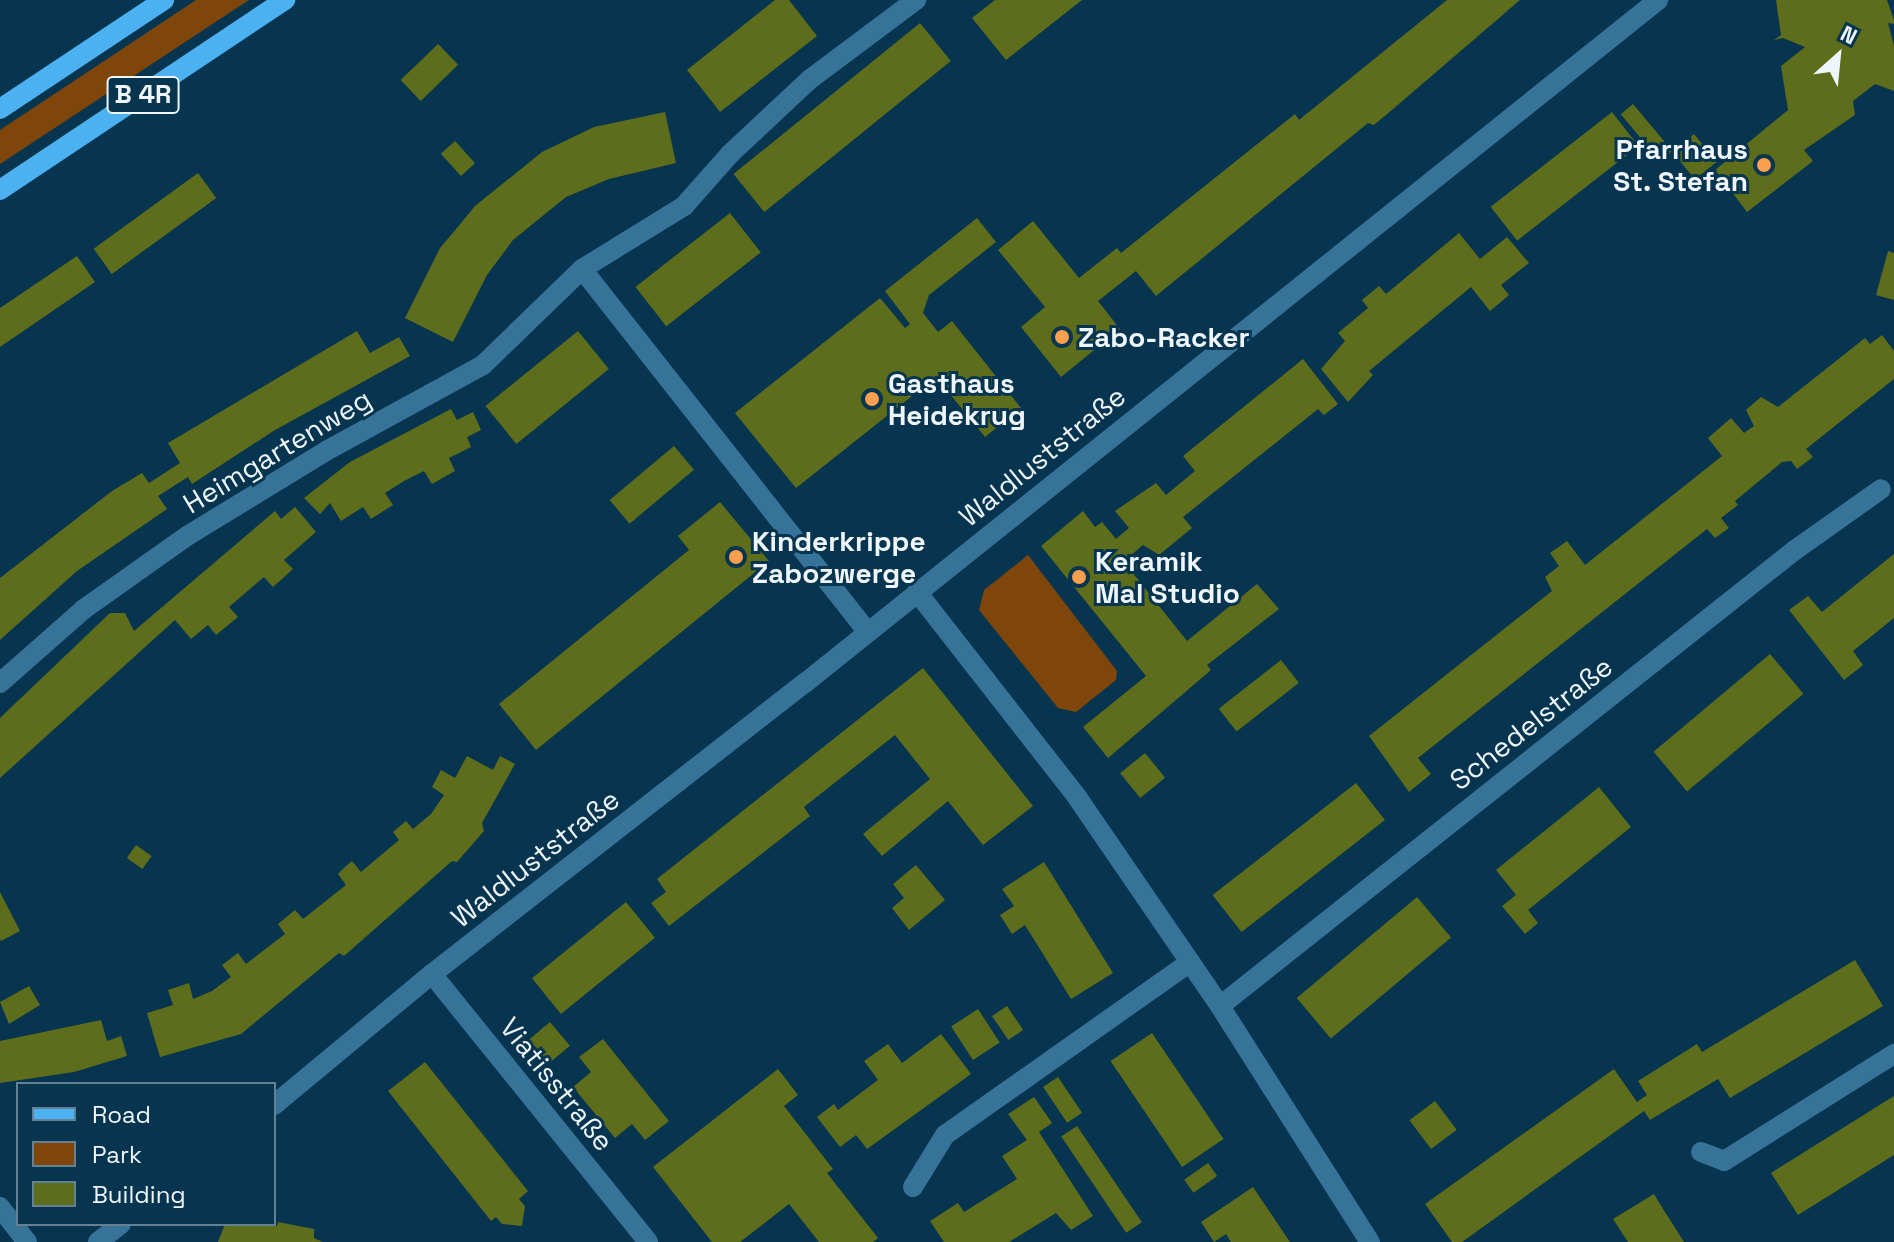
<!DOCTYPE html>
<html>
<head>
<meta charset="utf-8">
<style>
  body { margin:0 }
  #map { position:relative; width:1894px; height:1242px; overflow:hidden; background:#07344e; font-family:"Space Grotesk",sans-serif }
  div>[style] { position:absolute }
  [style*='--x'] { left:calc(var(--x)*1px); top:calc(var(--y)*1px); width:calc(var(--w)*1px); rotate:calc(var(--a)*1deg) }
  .green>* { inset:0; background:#7e460b }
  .building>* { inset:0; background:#5e6d1b; transform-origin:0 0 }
  .minor>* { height:20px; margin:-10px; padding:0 10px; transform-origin:10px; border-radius:10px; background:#377399 }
  .major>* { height:20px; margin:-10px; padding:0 10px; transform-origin:10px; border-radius:10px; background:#4cb1f1 }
  .dots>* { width:22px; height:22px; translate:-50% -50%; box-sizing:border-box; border:4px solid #07344e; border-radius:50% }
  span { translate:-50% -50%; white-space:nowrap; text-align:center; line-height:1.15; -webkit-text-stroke:6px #07344e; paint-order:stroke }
  .shield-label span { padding:2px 6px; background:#07344e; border:2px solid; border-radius:6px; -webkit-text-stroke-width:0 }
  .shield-label { font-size:26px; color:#eef5fb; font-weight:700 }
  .poi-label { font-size:28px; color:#eef5fb; font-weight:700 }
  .right { translate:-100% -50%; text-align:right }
  .left { translate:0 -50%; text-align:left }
  .street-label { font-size:28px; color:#eef5fb }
  .legend { position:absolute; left:16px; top:1082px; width:260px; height:144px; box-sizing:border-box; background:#07344e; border:2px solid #638193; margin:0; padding:10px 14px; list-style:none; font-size:24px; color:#eef5fb }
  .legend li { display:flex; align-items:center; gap:16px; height:40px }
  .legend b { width:40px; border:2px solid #638193 }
  .north { position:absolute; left:1798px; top:16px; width:80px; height:80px; -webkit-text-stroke:6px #07344e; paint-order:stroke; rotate:27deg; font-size:22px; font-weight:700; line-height:32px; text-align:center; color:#eef5fb }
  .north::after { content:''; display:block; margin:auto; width:28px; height:36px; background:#eef5fb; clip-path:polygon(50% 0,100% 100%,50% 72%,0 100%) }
</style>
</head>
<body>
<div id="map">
  <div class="green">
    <div style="clip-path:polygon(196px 0,249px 0,0 164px,0 130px)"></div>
    <div style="clip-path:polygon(1028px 555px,1117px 671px,1116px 680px,1076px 712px,1058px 708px,979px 610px,984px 590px)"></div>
  </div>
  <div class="building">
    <div style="clip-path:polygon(775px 0,789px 0,817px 36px,720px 112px,687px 70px)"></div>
    <div style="clip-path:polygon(995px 0,1082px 0,1006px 60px,972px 18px)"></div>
    <div style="clip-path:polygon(1447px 0,1520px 0,1393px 109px,1374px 125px,1368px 123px,1156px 296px,1136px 271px,1098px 301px,1120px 329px,1061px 377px,1021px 327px,1045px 307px,998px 250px,1033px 221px,1079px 278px,1117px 248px,1121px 253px,1295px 114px,1299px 120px)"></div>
    <div style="clip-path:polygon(1776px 0,1887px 0,1894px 20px,1894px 24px,1888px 23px,1894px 46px,1894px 91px,1875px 84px,1853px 101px,1855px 115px,1804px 150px,1813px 161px,1747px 212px,1715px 170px,1788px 110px,1781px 66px,1805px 47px,1783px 38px,1774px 40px,1781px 35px)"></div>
    <div style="left:920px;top:23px;width:49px;height:240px;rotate:51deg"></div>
    <div style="left:438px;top:44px;width:29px;height:52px;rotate:46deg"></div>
    <div style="left:1633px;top:104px;width:61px;height:16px;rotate:50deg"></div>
    <div style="clip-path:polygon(665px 112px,676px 163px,609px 179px,566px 197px,513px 240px,487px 275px,453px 342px,405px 318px,440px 248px,457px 228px,475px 206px,542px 152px,594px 127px)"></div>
    <div style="left:1612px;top:112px;width:43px;height:154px;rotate:52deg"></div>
    <div style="left:1694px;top:134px;width:36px;height:28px;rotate:51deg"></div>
    <div style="left:455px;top:141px;width:30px;height:19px;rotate:48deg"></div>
    <div style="left:198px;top:173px;width:31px;height:129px;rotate:54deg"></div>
    <div style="left:730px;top:213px;width:50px;height:120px;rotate:52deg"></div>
    <div style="clip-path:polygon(977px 218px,996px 242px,929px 295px,923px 313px,938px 332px,952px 321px,1021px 408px,985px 437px,936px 377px,796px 488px,735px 413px,880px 298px,905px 328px,910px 324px,885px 291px)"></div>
    <div style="clip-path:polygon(1459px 233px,1480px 259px,1507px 237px,1529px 263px,1501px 285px,1509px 295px,1490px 311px,1471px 287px,1369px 371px,1373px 375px,1348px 402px,1321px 369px,1345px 341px,1338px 333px,1368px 308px,1362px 300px,1379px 286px,1386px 294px)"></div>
    <div style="clip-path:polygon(1888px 251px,1894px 253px,1894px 300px,1876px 295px)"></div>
    <div style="clip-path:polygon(77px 256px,95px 282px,0 347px,0 308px)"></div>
    <div style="clip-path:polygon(357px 331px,370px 353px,399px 337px,410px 356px,275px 430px,192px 484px,188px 477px,158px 496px,167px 509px,77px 571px,0 640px,0 578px,112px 491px,142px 473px,149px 483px,180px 463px,168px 443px)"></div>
    <div style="left:578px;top:331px;width:49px;height:119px;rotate:51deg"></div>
    <div style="clip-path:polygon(1882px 335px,1894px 351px,1894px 379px,1806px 449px,1813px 457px,1797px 469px,1791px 461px,1782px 462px,1735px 501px,1738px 505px,1721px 518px,1729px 528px,1715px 538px,1707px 529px,1418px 758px,1431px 774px,1409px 792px,1369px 736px,1552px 591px,1545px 577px,1559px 566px,1550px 553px,1567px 541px,1585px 565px,1722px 456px,1708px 438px,1731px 418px,1744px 433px,1754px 426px,1746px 410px,1761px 397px,1778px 407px,1865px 338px,1870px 344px)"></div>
    <div style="clip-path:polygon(1303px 359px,1338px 404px,1324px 415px,1318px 409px,1183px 517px,1192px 528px,1159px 555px,1143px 545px,1130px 556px,1139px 567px,1132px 572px,1187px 641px,1257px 584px,1279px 609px,1207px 665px,1211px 670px,1108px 758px,1083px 727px,1146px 676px,1041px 546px,1083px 511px,1095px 527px,1102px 522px,1116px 539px,1129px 528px,1115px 511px,1156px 483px,1166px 495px,1195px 471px,1183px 456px)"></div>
    <div style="clip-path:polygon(451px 409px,457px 420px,473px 412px,481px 430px,467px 437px,471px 447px,449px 458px,455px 471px,432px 484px,424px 471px,404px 481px,385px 493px,393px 505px,371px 519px,363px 507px,341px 521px,330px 503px,320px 514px,304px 498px,350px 462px)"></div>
    <div style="left:674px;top:446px;width:31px;height:84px;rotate:50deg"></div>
    <div style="clip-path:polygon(720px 502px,769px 561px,536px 750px,499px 704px,689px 550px,678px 536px)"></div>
    <div style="clip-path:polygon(295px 507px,316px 532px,284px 560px,293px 569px,273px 587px,264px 577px,229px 607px,238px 617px,216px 635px,208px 625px,191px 639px,175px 620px,0 778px,0 718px,110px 613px,125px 613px,134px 631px,275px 511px,281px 519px)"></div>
    <div style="clip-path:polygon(1894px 554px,1894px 618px,1853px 651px,1863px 665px,1844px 680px,1789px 610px,1808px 596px,1822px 612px)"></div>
    <div style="left:1770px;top:654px;width:52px;height:152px;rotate:50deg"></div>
    <div style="left:1281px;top:660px;width:29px;height:79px;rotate:52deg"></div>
    <div style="clip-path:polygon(923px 668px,1033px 806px,983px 845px,948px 801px,882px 856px,863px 834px,930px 779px,895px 735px,804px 807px,810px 816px,669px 926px,651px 903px,666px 892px,657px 879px)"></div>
    <div style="left:1145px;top:753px;width:32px;height:32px;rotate:51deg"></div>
    <div style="clip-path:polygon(467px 756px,493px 770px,500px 756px,515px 764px,482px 823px,484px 831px,457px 862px,452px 861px,344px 956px,339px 953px,241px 1034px,160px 1057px,147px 1013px,173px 1005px,168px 990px,189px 983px,193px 999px,212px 991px,231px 977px,222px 965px,238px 953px,246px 964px,285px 934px,278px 924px,295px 910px,303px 919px,346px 885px,338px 874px,346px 866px,352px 861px,361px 872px,399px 840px,393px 832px,406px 821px,413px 829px,431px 814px,444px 795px,432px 787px,441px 770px,455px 778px)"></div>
    <div style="left:1356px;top:783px;width:47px;height:182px;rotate:52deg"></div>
    <div style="clip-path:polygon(1599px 787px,1631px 827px,1528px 910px,1538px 923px,1525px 934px,1502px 906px,1516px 895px,1496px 870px)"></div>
    <div style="left:136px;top:845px;width:19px;height:16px;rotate:35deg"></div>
    <div style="clip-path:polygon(1044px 862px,1113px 973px,1071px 999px,1025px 925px,1012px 934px,1000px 915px,1014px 906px,1002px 889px)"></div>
    <div style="clip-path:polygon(916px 865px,945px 900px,909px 930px,892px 908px,904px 898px,893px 884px)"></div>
    <div style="clip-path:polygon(0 892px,20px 931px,1px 941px,0 939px)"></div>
    <div style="left:1417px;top:897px;width:53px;height:157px;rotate:50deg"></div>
    <div style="left:626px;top:902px;width:46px;height:121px;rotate:51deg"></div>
    <div style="clip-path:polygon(1855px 960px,1883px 1006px,1730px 1098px,1718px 1079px,1650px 1120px,1644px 1111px,1462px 1242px,1452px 1242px,1425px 1204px,1614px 1069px,1637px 1102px,1647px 1095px,1638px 1081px,1697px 1044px,1702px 1052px)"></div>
    <div style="clip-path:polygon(29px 986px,40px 1005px,9px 1024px,0 1002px)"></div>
    <div style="left:1007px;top:1006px;width:29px;height:18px;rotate:56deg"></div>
    <div style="left:978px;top:1009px;width:40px;height:32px;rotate:57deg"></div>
    <div style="clip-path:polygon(101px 1020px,107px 1041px,121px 1036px,127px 1056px,74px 1072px,0 1083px,0 1041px)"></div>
    <div style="left:550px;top:1022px;width:31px;height:32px;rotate:50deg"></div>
    <div style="left:1152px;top:1033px;width:128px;height:50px;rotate:56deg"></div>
    <div style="clip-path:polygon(941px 1034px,971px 1074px,867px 1149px,856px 1135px,840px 1147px,817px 1117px,834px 1104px,838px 1110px,878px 1080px,864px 1061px,888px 1044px,902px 1063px)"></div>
    <div style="clip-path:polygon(603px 1039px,669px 1121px,645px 1140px,632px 1124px,615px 1138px,573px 1087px,591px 1072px,579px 1057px)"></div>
    <div style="clip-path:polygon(425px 1062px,528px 1191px,519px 1199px,525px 1206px,522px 1226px,502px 1224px,496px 1217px,491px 1221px,388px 1091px)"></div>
    <div style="clip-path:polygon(778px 1069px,798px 1095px,784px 1106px,833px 1169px,827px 1173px,878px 1238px,873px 1242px,819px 1242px,789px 1204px,740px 1242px,712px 1242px,653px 1167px)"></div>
    <div style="left:1058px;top:1077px;width:43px;height:18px;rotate:56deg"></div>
    <div style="clip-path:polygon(1894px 1096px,1894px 1155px,1798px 1215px,1771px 1173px)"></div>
    <div style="clip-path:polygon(1034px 1097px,1052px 1123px,1039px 1132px,1093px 1216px,1071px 1230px,1056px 1213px,1009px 1242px,944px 1242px,930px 1221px,958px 1203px,964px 1212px,1017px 1179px,1002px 1156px,1027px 1140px,1008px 1114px)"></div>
    <div style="left:1435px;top:1101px;width:36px;height:32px;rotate:53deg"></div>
    <div style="left:1077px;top:1126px;width:116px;height:19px;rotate:56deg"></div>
    <div style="left:1208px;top:1163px;width:16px;height:29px;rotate:55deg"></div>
    <div style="clip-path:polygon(1253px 1187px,1290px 1242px,1231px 1242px,1226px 1234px,1214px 1242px,1201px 1222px)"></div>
    <div style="clip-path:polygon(1654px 1194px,1658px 1201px,1684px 1242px,1628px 1242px,1613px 1219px)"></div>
    <div style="clip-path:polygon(278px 1222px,314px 1229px,314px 1238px,323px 1242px,218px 1242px,225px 1224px,277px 1226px)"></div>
  </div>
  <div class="minor">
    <div style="--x:582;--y:269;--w:462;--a:51.8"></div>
    <div style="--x:917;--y:592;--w:260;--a:52"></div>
    <div style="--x:1077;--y:797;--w:253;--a:55.6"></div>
    <div style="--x:1220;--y:1006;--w:280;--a:57.6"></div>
    <div style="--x:0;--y:683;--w:112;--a:-41.4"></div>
    <div style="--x:84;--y:609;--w:126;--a:-35.3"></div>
    <div style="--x:187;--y:536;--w:163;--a:-31.4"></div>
    <div style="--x:326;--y:451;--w:179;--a:-28.7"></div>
    <div style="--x:483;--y:365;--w:138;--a:-44.1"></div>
    <div style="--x:582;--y:269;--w:120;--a:-31.7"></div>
    <div style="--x:684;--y:206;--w:69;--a:-48.5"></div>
    <div style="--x:730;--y:154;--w:108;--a:-43.1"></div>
    <div style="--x:809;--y:80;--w:134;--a:-36.8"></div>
    <div style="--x:432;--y:974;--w:344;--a:51.1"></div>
    <div style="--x:1220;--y:1006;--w:734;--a:-38.42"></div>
    <div style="--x:1795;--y:550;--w:105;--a:-35.3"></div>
    <div style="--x:274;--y:1105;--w:205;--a:-39.7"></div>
    <div style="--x:432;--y:974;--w:473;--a:-38"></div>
    <div style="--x:805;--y:683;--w:1093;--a:-38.68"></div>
    <div style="--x:1701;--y:1152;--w:25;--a:21"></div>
    <div style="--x:1724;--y:1161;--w:201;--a:-32.2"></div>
    <div style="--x:913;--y:1187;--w:61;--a:-58.4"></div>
    <div style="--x:945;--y:1135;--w:300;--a:-35.2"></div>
    <div style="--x:0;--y:1207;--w:44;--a:52.4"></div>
    <div style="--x:98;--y:1242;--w:29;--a:-38"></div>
  </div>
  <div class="major">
    <div style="--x:0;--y:109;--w:197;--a:-33.6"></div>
    <div style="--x:0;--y:190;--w:343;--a:-33.7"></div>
  </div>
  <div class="dots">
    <div style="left:1764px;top:165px;background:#fa9f4e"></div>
    <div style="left:1062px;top:337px;background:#fa9f4e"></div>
    <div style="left:872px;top:399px;background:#fa9f4e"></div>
    <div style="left:736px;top:557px;background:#fa9f4e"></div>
    <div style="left:1079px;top:577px;background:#fa9f4e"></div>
  </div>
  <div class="shield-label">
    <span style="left:143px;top:95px">B 4R</span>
  </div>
  <div class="poi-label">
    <span class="right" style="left:1748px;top:165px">Pfarrhaus<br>St. Stefan</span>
    <span class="left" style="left:1078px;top:337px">Zabo-Racker</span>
    <span class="left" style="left:888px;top:399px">Gasthaus<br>Heidekrug</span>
    <span class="left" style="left:752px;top:557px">Kinderkrippe<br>Zabozwerge</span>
    <span class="left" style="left:1095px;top:577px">Keramik<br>Mal Studio</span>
  </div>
  <div class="street-label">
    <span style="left:277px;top:451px;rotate:-31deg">Heimgartenweg</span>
    <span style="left:1042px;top:456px;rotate:-39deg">Waldluststraße</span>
    <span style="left:1531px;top:723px;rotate:-38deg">Schedelstraße</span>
    <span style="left:535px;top:858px;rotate:-38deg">Waldluststraße</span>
    <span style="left:557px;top:1084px;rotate:51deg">Viatisstraße</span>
  </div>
  <ul class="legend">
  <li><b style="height:10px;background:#4cb1f1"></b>Road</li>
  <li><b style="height:22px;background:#7e460b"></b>Park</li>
  <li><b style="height:22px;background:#5e6d1b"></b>Building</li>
  </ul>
  <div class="north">N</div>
</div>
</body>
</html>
